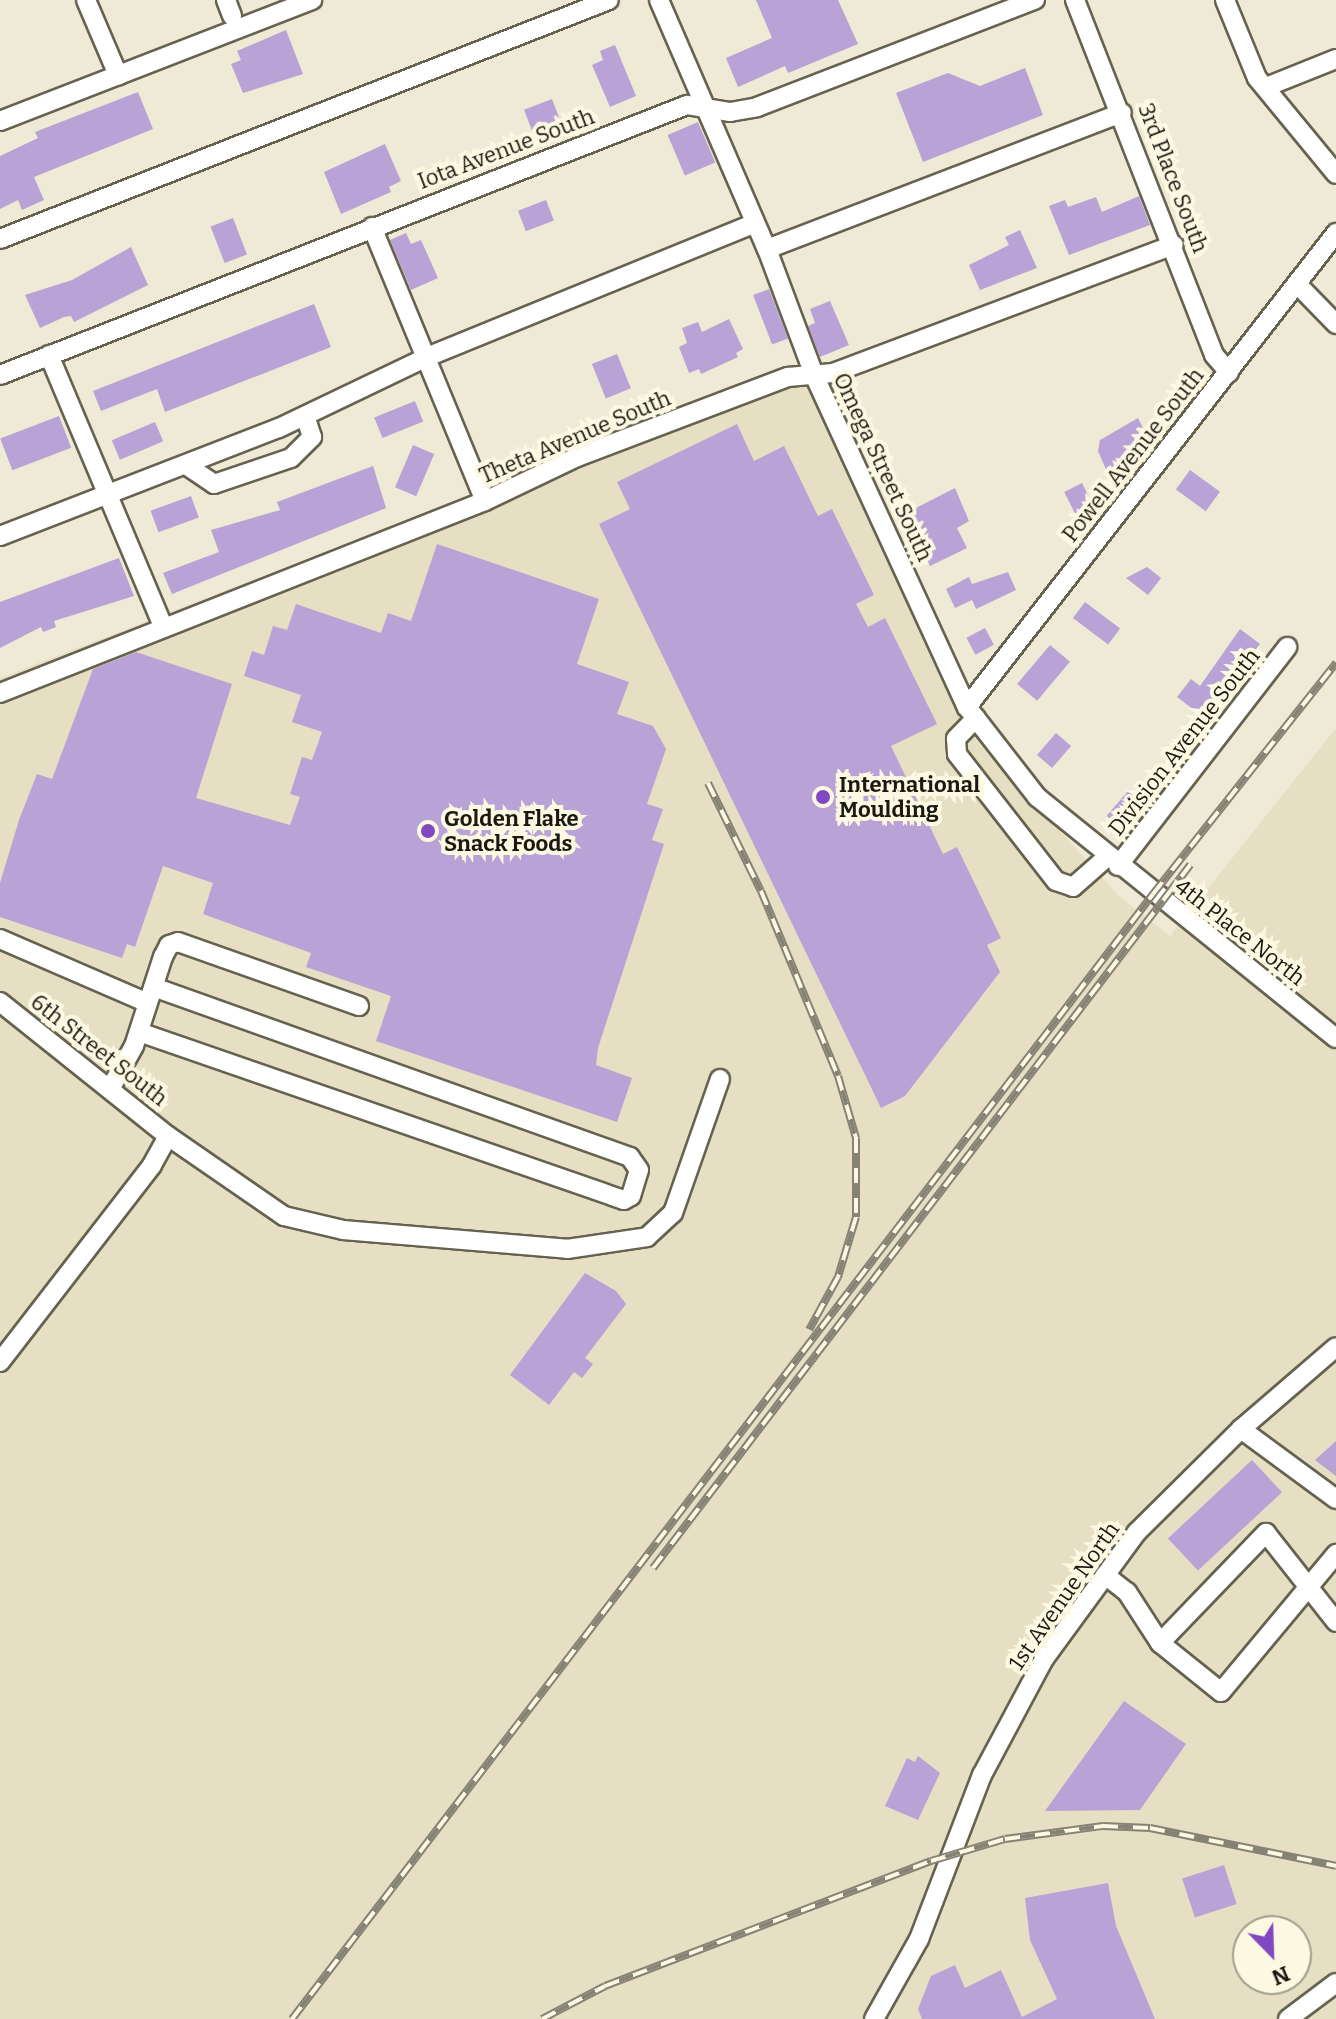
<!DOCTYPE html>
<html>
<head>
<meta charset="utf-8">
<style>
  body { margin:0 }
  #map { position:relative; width:1336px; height:2019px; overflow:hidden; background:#efead5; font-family:Bitter,serif }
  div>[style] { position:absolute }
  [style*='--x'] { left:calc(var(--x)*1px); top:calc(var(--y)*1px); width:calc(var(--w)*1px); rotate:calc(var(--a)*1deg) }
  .built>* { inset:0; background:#e6dfc3 }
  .building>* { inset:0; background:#b9a2d5; transform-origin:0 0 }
  .roads { filter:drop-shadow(2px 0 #666250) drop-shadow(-2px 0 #666250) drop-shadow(0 2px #666250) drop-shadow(0 -2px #666250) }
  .minor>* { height:18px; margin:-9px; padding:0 9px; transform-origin:9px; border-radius:9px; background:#fff }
  .rail>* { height:8px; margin-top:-4px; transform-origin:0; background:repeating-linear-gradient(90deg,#fcf8e2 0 15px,#868274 0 30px); box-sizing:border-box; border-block:2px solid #868274 }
  .dots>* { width:22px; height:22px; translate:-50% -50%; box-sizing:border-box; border:4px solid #fcf8e2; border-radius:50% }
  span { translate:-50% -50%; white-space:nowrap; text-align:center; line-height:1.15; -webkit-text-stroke:8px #fcf8e2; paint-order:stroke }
  .street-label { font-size:22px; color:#1a1811 }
  .poi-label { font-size:22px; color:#1a1811; font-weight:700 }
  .left { translate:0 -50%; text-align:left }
  .north { position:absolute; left:1232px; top:1915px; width:80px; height:80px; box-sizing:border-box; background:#fcf8e2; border:2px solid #a29e8e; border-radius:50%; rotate:157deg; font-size:22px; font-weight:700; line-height:32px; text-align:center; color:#1a1811 }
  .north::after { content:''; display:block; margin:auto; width:28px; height:36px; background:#8049c0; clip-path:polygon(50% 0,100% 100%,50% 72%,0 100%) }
</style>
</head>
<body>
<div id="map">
  <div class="built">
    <div style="clip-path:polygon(evenodd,800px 369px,971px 732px,1117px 894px,1170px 936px,1336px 728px,1336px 2019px,0 2019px,0 678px,800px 369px,1248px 1931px,1296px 1931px,1296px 1979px,1248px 1979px,1248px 1931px)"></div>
  </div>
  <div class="building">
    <div style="clip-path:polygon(756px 0,838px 0,858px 44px,788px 73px,785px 66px,738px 87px,726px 58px,772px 38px)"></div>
    <div style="clip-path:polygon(286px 30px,303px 74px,243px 93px,231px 64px,241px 60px,237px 51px)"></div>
    <div style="clip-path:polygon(615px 45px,636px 96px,610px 107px,592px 65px,603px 60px,600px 51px)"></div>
    <div style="clip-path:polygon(1025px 68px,1043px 115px,923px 162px,896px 93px,948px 73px,980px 86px)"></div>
    <div style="clip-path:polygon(138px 92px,153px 129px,34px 177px,44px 200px,22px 210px,18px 200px,0 209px,0 156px,38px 138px,35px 132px)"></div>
    <div style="left:552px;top:99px;width:22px;height:30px;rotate:69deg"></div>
    <div style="left:698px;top:122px;width:44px;height:33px;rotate:67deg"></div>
    <div style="clip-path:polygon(385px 144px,401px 181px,389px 187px,391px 192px,341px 214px,324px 172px)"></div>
    <div style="clip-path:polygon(1139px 196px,1150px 225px,1069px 255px,1049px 206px,1065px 200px,1068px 207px,1096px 197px,1102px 212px)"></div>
    <div style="left:546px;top:200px;width:22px;height:30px;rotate:69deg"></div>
    <div style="left:233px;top:218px;width:39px;height:24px;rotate:69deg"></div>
    <div style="clip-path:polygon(1020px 230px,1037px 268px,980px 290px,969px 265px,1009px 245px,1005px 237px)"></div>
    <div style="clip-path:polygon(406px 233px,411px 244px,421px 240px,438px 278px,411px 290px,390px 240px)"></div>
    <div style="clip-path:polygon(131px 247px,148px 285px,74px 322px,71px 316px,64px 317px,40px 328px,25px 295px,72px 280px)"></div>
    <div style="left:769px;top:289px;width:53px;height:17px;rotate:69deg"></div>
    <div style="clip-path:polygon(830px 301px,849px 345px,820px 357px,808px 326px,815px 323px,810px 309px)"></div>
    <div style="clip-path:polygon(314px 304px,331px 347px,165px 412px,157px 389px,101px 411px,93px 391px)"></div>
    <div style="clip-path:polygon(729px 319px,743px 349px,736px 353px,738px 357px,701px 374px,699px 369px,689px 373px,679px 347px,687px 343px,682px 328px,698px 322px,702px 332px)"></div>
    <div style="left:617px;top:354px;width:37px;height:27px;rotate:68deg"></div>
    <div style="left:415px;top:401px;width:22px;height:44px;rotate:68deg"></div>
    <div style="left:59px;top:416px;width:34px;height:63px;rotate:69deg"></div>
    <div style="clip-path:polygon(1138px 418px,1150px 442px,1126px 453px,1131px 463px,1108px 474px,1098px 451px,1100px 440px)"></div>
    <div style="left:155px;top:422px;width:21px;height:47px;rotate:67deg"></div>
    <div style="clip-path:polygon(737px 424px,754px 461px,784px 446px,818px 516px,832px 509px,874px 595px,856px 604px,868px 627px,885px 618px,937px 724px,891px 746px,943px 854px,957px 847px,1001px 938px,987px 945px,1000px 972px,905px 1096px,881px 1108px,599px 524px,630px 509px,617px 482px)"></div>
    <div style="left:413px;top:445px;width:23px;height:46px;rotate:23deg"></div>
    <div style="clip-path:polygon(373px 466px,386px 508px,172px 594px,163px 573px,219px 552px,211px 530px,280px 510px,277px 502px)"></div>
    <div style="left:1190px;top:470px;width:37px;height:24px;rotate:36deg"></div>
    <div style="left:1082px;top:483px;width:30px;height:20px;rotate:63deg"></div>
    <div style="clip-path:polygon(955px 488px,969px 521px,957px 528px,967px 548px,930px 566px,906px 513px)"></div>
    <div style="left:191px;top:496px;width:23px;height:43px;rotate:70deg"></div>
    <div style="clip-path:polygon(437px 544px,599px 599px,577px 664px,629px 682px,617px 714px,653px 726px,666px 749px,647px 804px,663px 809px,652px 840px,664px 844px,598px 1048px,596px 1065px,632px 1078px,617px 1122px,376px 1041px,391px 996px,306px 967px,311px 953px,203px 914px,213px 883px,163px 866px,135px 947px,127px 944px,122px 958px,0 917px,0 883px,19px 820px,37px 774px,52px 779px,93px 669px,136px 652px,232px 684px,196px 798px,290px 825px,300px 797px,290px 794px,302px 757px,312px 760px,322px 732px,292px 722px,301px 695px,244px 676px,252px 651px,264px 655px,273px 626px,287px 630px,296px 604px,381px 633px,388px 613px,411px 621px)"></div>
    <div style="clip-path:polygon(119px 558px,134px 596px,54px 621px,56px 627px,43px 632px,41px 627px,0 648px,0 602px)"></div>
    <div style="clip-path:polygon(1147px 567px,1161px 578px,1148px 595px,1126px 578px)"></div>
    <div style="clip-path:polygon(1008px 572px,1016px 590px,976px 609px,972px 600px,955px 608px,946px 589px,969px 577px,972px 584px)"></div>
    <div style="left:1085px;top:602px;width:44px;height:20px;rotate:37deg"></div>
    <div style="left:985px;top:628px;width:19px;height:21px;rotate:62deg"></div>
    <div style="clip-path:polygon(1240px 629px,1260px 644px,1202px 716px,1177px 697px,1191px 679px,1200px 686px)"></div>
    <div style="left:1050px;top:645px;width:26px;height:51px;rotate:40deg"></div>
    <div style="left:1056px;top:733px;width:20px;height:29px;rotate:41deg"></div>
    <div style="left:1129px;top:790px;width:23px;height:36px;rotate:41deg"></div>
    <div style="clip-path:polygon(585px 1273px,616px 1291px,626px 1304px,585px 1358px,593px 1364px,582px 1378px,574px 1372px,549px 1405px,510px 1375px)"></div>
    <div style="clip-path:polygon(1336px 1441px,1336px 1476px,1315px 1460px)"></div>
    <div style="left:1252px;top:1460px;width:44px;height:115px;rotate:47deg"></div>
    <div style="clip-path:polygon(1124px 1701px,1186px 1744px,1140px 1810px,1045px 1811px)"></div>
    <div style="clip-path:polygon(918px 1756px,940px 1773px,918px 1820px,885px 1806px,907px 1758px,915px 1762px)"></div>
    <div style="left:1224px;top:1865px;width:41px;height:44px;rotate:72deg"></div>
    <div style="clip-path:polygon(1108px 1883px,1116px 1926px,1155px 2019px,922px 2019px,918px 2009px,931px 1976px,955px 1965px,965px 1988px,1001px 1970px,1022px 2017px,1057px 1999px,1030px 1940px,1025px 1898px)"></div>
  </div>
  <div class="roads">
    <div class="minor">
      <div style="--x:86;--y:0;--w:82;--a:66.9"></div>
      <div style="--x:226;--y:0;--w:17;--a:69"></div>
      <div style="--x:659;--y:0;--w:271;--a:66.6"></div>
      <div style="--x:767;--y:249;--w:134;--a:69.5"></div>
      <div style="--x:814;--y:375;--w:366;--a:65.3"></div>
      <div style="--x:967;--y:707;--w:114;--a:52.1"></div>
      <div style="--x:1037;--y:797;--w:384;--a:38.9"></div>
      <div style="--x:1075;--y:0;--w:381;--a:68.6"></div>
      <div style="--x:1214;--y:355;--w:23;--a:49"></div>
      <div style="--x:1225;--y:0;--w:84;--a:67.7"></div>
      <div style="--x:1257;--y:78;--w:124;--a:50.5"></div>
      <div style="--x:1266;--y:87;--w:75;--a:-21.8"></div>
      <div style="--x:0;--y:121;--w:335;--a:-21.2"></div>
      <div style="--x:372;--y:227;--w:296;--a:67.6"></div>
      <div style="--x:0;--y:239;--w:654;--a:-21.43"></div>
      <div style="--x:767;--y:249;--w:380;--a:-21"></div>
      <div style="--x:1297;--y:284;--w:56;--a:45.7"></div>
      <div style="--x:49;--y:355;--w:294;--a:67.2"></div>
      <div style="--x:0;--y:375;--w:738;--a:-21.46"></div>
      <div style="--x:687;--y:105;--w:44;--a:9.2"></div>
      <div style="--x:730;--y:112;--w:27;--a:-10"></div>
      <div style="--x:757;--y:107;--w:298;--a:-21.1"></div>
      <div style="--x:186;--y:465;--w:34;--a:34"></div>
      <div style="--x:214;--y:484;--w:81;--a:-18.7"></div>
      <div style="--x:291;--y:458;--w:30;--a:-45"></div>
      <div style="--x:312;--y:437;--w:22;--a:-108"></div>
      <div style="--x:0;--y:536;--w:299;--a:-21.2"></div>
      <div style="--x:279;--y:428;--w:164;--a:-25.6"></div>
      <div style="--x:427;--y:357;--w:354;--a:-22.2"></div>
      <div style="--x:0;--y:693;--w:522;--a:-21.6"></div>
      <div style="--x:485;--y:501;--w:102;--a:-25.6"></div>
      <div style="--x:577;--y:457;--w:226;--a:-20.8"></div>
      <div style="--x:788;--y:377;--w:45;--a:-5.1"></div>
      <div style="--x:833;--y:373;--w:364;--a:-20.6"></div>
      <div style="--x:967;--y:707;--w:601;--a:-52.1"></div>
      <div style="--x:976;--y:718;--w:29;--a:134"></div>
      <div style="--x:956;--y:739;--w:15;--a:86"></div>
      <div style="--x:957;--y:754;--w:161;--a:52.1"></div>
      <div style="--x:1056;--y:881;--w:18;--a:19"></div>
      <div style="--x:1073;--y:887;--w:45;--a:-41.4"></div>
      <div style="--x:1118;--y:866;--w:277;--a:-52.3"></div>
      <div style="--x:0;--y:939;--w:161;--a:23.4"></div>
      <div style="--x:0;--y:1002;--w:215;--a:38.6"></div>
      <div style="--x:168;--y:1136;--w:141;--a:34.6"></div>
      <div style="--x:284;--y:1216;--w:61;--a:13.3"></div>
      <div style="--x:343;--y:1230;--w:225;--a:4.8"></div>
      <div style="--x:567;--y:1249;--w:81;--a:-8.5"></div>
      <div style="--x:647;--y:1237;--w:35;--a:-43"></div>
      <div style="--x:673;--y:1213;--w:142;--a:-70.7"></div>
      <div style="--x:139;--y:1032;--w:513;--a:19.11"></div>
      <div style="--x:624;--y:1200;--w:8;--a:-30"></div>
      <div style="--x:631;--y:1196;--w:27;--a:-73"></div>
      <div style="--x:639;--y:1170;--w:16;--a:-125"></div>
      <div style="--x:630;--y:1157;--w:506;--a:-160.38"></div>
      <div style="--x:110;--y:1089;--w:49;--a:-60.8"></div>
      <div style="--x:134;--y:1046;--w:94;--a:-72"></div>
      <div style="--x:163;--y:957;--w:13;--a:-63"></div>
      <div style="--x:169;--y:945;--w:9;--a:-18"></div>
      <div style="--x:178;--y:942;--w:192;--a:19.5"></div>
      <div style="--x:0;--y:1362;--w:249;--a:-52.3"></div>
      <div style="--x:152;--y:1165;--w:33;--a:-61"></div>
      <div style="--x:1241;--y:1429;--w:118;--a:36.4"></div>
      <div style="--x:1105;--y:1575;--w:28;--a:38"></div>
      <div style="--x:1127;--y:1592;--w:61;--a:57.1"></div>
      <div style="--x:1160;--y:1643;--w:78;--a:38.8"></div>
      <div style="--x:1221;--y:1692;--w:180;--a:-50.2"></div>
      <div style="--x:1160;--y:1643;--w:153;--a:-46.1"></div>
      <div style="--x:1266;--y:1533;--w:113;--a:51.8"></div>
      <div style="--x:874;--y:2019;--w:92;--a:-60.6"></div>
      <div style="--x:919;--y:1939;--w:176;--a:-69"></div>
      <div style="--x:982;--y:1775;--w:132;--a:-61.9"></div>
      <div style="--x:1044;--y:1659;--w:157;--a:-53.8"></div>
      <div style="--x:1137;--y:1532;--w:146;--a:-44.7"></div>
      <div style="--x:1241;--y:1429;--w:125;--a:-40.8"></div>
      <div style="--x:1288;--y:2019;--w:60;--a:-36.9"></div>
    </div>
  </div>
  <div class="rail">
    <div style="--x:708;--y:783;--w:120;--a:63.9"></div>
    <div style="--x:761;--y:891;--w:200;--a:67.4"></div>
    <div style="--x:838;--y:1076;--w:65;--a:73.8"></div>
    <div style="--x:856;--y:1138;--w:79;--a:90"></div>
    <div style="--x:856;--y:1217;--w:63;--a:106.7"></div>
    <div style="--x:838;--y:1277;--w:60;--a:118.7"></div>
    <div style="--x:653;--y:1568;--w:885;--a:-52.62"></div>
    <div style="--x:292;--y:2019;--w:1417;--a:-52.57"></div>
    <div style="--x:1153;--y:894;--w:295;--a:-51.6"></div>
    <div style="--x:542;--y:2019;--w:71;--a:-27.6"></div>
    <div style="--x:605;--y:1986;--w:349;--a:-21"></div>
    <div style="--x:931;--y:1861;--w:77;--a:-16.6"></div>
    <div style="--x:1005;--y:1839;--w:99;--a:-7.6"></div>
    <div style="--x:1103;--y:1826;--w:47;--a:2.4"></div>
    <div style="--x:1150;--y:1828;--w:190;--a:11.5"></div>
  </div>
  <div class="dots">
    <div style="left:823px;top:797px;background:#8049c0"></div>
    <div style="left:428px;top:831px;background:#8049c0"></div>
  </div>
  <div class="street-label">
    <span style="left:506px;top:149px;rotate:-21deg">Iota Avenue South</span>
    <span style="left:1173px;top:178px;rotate:69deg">3rd Place South</span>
    <span style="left:575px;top:437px;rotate:-23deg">Theta Avenue South</span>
    <span style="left:1133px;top:455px;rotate:-52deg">Powell Avenue South</span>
    <span style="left:883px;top:467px;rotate:65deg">Omega Street South</span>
    <span style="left:1184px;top:742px;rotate:-52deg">Division Avenue South</span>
    <span style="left:1240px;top:932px;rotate:38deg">4th Place North</span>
    <span style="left:99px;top:1050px;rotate:38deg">6th Street South</span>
    <span style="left:1064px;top:1596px;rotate:-55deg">1st Avenue North</span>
  </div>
  <div class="poi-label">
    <span class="left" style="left:839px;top:797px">International<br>Moulding</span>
    <span class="left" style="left:444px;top:831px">Golden Flake<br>Snack Foods</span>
  </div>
  <div class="north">N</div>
</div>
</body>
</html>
